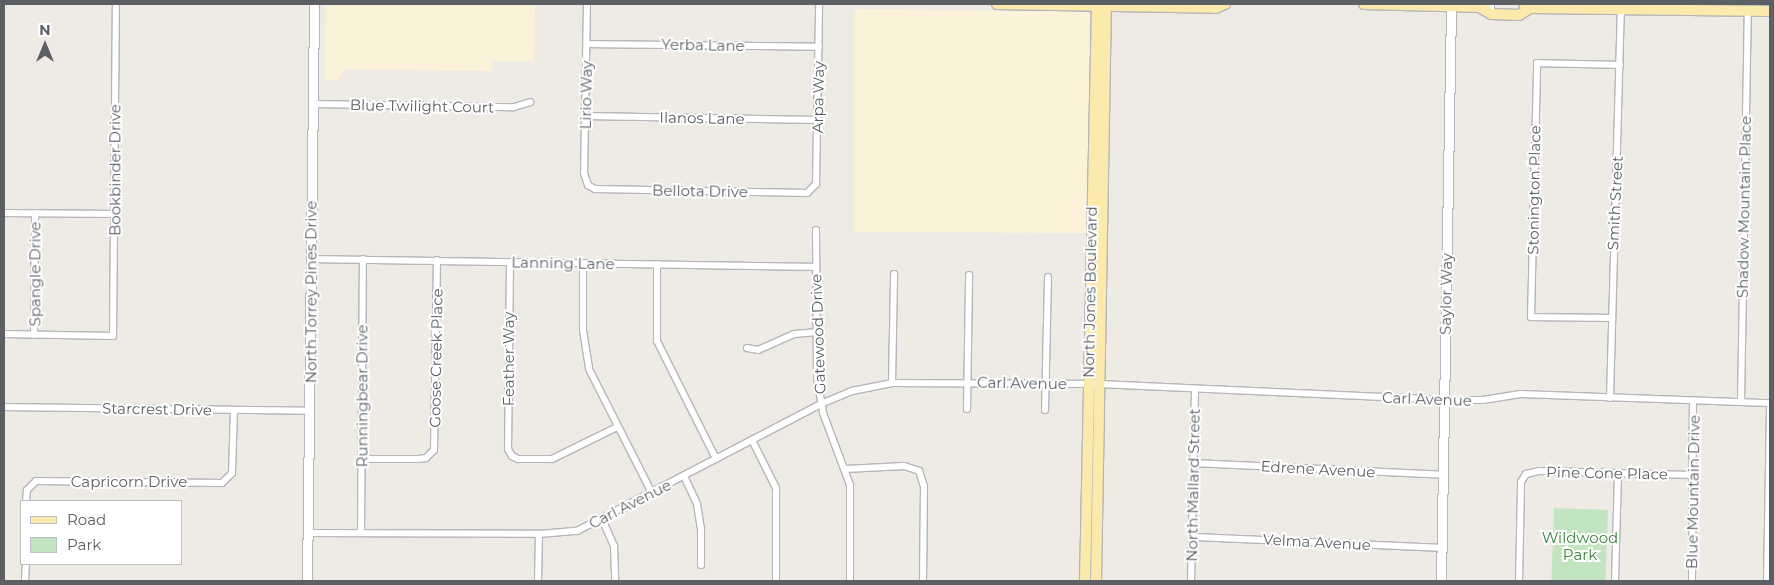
<!DOCTYPE html>
<html>
<head>
<meta charset="utf-8">
<style>
  body { margin:0 }
  #map { position:relative; width:1774px; height:585px; overflow:hidden; background:#eeebe4; font-family:Montserrat,sans-serif }
  div>[style] { position:absolute }
  [style*='--x'] { left:calc(var(--x)*1px); top:calc(var(--y)*1px); width:calc(var(--w)*1px); rotate:calc(var(--a)*1deg) }
  .commercial>* { inset:0; background:#fcf2da }
  .green>* { inset:0; background:#c3e4c1; transform-origin:0 0 }
  .roads { filter:drop-shadow(1px 0 #b4b6ba) drop-shadow(-1px 0 #b4b6ba) drop-shadow(0 1px #b4b6ba) drop-shadow(0 -1px #b4b6ba) }
  .minor>* { height:6px; margin:-3px; padding:0 3px; transform-origin:3px; border-radius:3px; background:#fff }
  .tertiary>* { height:9px; margin:-4.5px; padding:0 4.5px; transform-origin:4.5px; border-radius:4.5px; background:#fff }
  .secondary>* { height:9px; margin:-4.5px; padding:0 4.5px; transform-origin:4.5px; border-radius:4.5px; background:#fff }
  .primary>* { height:10px; margin:-5px; padding:0 5px; transform-origin:5px; border-radius:5px; background:#fbeaac }
  span { translate:-50% -50%; white-space:nowrap; text-align:center; line-height:1.15; -webkit-text-stroke:4px #fff; paint-order:stroke }
  .street-label { font-size:15px; color:#5c6064 }
  .park-label { font-size:15px; color:#3a843a }
  .frame { position:absolute; inset:0; border:5px solid #5c6064; pointer-events:none }
  .legend { position:absolute; left:20px; top:500px; width:162px; height:65px; box-sizing:border-box; background:#fff; border:1px solid #bebfc1; margin:0; padding:6px 9px; list-style:none; font-size:15px; color:#5c6064 }
  .legend li { display:flex; align-items:center; gap:10px; height:25px }
  .legend b { width:25px; border:1px solid #bebfc1 }
  .north { position:absolute; left:20px; top:20px; width:50px; height:50px; -webkit-text-stroke:4px #fff; paint-order:stroke; rotate:0deg; font-size:14px; font-weight:700; line-height:20px; text-align:center; color:#5c6064 }
  .north::after { content:''; display:block; margin:auto; width:18px; height:22px; background:#5c6064; clip-path:polygon(50% 0,100% 100%,50% 72%,0 100%) }
</style>
</head>
<body>
<div id="map">
  <div class="commercial">
    <div style="clip-path:polygon(326px 4px,535px 4px,534px 61px,492px 61px,492px 71px,344px 69px,338px 80px,325px 81px)"></div>
    <div style="clip-path:polygon(854px 9px,1083px 12px,1090px 14px,1087px 233px,854px 232px)"></div>
  </div>
  <div class="green">
    <div style="left:1554px;top:508px;width:54px;height:73px;rotate:2deg"></div>
  </div>
  <div class="roads">
    <div class="minor">
      <div style="--x:587;--y:4;--w:169;--a:91"></div>
      <div style="--x:584;--y:173;--w:13;--a:72"></div>
      <div style="--x:588;--y:185;--w:8;--a:30"></div>
      <div style="--x:595;--y:189;--w:212;--a:1.1"></div>
      <div style="--x:807;--y:193;--w:13;--a:-45"></div>
      <div style="--x:816;--y:184;--w:180;--a:-89"></div>
      <div style="--x:1491;--y:14;--w:10;--a:-90"></div>
      <div style="--x:587;--y:44;--w:232;--a:0.7"></div>
      <div style="--x:312;--y:104;--w:202;--a:0.9"></div>
      <div style="--x:514;--y:107;--w:17;--a:-17"></div>
      <div style="--x:585;--y:116;--w:233;--a:1"></div>
      <div style="--x:4;--y:213;--w:111;--a:0.5"></div>
      <div style="--x:816;--y:230;--w:148;--a:89.6"></div>
      <div style="--x:817;--y:378;--w:36;--a:80"></div>
      <div style="--x:823;--y:413;--w:77;--a:69.4"></div>
      <div style="--x:850;--y:485;--w:96;--a:90"></div>
      <div style="--x:311;--y:259;--w:505;--a:0.91"></div>
      <div style="--x:510;--y:262;--w:187;--a:90.6"></div>
      <div style="--x:508;--y:449;--w:8;--a:60"></div>
      <div style="--x:512;--y:456;--w:7;--a:27"></div>
      <div style="--x:518;--y:459;--w:34;--a:0"></div>
      <div style="--x:552;--y:459;--w:72;--a:-26.2"></div>
      <div style="--x:583;--y:263;--w:67;--a:90"></div>
      <div style="--x:583;--y:330;--w:39;--a:81"></div>
      <div style="--x:589;--y:369;--w:139;--a:63.1"></div>
      <div style="--x:657;--y:264;--w:77;--a:90"></div>
      <div style="--x:657;--y:341;--w:132;--a:63.4"></div>
      <div style="--x:1611;--y:318;--w:80;--a:-179.3"></div>
      <div style="--x:1531;--y:317;--w:254;--a:-88.6"></div>
      <div style="--x:1537;--y:63;--w:83;--a:1.4"></div>
      <div style="--x:4;--y:334;--w:109;--a:1.1"></div>
      <div style="--x:113;--y:336;--w:332;--a:-89.5"></div>
      <div style="--x:34;--y:335;--w:122;--a:-89.5"></div>
      <div style="--x:747;--y:348;--w:11;--a:10"></div>
      <div style="--x:758;--y:350;--w:39;--a:-24"></div>
      <div style="--x:794;--y:334;--w:21;--a:-5"></div>
      <div style="--x:892;--y:383;--w:109;--a:-88.9"></div>
      <div style="--x:1610;--y:398;--w:389;--a:-88.4"></div>
      <div style="--x:1741;--y:402;--w:391;--a:-89"></div>
      <div style="--x:4;--y:407;--w:306;--a:0.7"></div>
      <div style="--x:967;--y:409;--w:134;--a:-89.1"></div>
      <div style="--x:1045;--y:410;--w:133;--a:-88.7"></div>
      <div style="--x:752;--y:440;--w:54;--a:63.4"></div>
      <div style="--x:776;--y:488;--w:93;--a:90"></div>
      <div style="--x:362;--y:459;--w:56;--a:0"></div>
      <div style="--x:418;--y:459;--w:8;--a:-7"></div>
      <div style="--x:426;--y:458;--w:11;--a:-45"></div>
      <div style="--x:434;--y:450;--w:190;--a:-89.1"></div>
      <div style="--x:1193;--y:463;--w:251;--a:2.7"></div>
      <div style="--x:846;--y:469;--w:58;--a:-3"></div>
      <div style="--x:904;--y:466;--w:16;--a:18"></div>
      <div style="--x:919;--y:471;--w:16;--a:72"></div>
      <div style="--x:924;--y:486;--w:95;--a:90.6"></div>
      <div style="--x:684;--y:476;--w:31;--a:65"></div>
      <div style="--x:697;--y:504;--w:24;--a:81"></div>
      <div style="--x:701;--y:528;--w:37;--a:90"></div>
      <div style="--x:26;--y:501;--w:11;--a:-85"></div>
      <div style="--x:27;--y:490;--w:13;--a:-45"></div>
      <div style="--x:36;--y:481;--w:186;--a:0.6"></div>
      <div style="--x:222;--y:483;--w:14;--a:-45"></div>
      <div style="--x:232;--y:473;--w:63;--a:-88.2"></div>
      <div style="--x:602;--y:519;--w:30;--a:66"></div>
      <div style="--x:614;--y:546;--w:35;--a:88"></div>
      <div style="--x:308;--y:533;--w:231;--a:0.2"></div>
      <div style="--x:539;--y:534;--w:38;--a:-5"></div>
      <div style="--x:577;--y:531;--w:275;--a:-27.5"></div>
      <div style="--x:821;--y:404;--w:34;--a:-23"></div>
      <div style="--x:852;--y:391;--w:41;--a:-11.3"></div>
      <div style="--x:892;--y:383;--w:207;--a:0.3"></div>
      <div style="--x:1099;--y:384;--w:346;--a:2.6"></div>
      <div style="--x:1445;--y:400;--w:38;--a:0"></div>
      <div style="--x:1483;--y:400;--w:38;--a:-9"></div>
      <div style="--x:1521;--y:394;--w:249;--a:2.1"></div>
      <div style="--x:361;--y:533;--w:274;--a:-89.6"></div>
      <div style="--x:1192;--y:537;--w:250;--a:2.5"></div>
      <div style="--x:25;--y:581;--w:17;--a:-87"></div>
      <div style="--x:538;--y:581;--w:47;--a:-88.8"></div>
      <div style="--x:1191;--y:581;--w:191;--a:-88.8"></div>
      <div style="--x:1519;--y:581;--w:99;--a:-88.8"></div>
      <div style="--x:1521;--y:482;--w:9;--a:-58"></div>
      <div style="--x:1526;--y:474;--w:13;--a:-13"></div>
      <div style="--x:1539;--y:471;--w:154;--a:1.5"></div>
      <div style="--x:1615;--y:581;--w:107;--a:-88.4"></div>
      <div style="--x:1692;--y:581;--w:179;--a:-89.7"></div>
      <div style="--x:1767;--y:581;--w:178;--a:-89"></div>
    </div>
    <div class="tertiary">
      <div style="--x:1441;--y:581;--w:575;--a:-89"></div>
    </div>
    <div class="secondary">
      <div style="--x:307;--y:581;--w:577;--a:-89.3"></div>
    </div>
    <div class="primary">
      <div style="--x:997;--y:4;--w:219;--a:1"></div>
      <div style="--x:1216;--y:8;--w:10;--a:-24"></div>
      <div style="--x:1364;--y:4;--w:115;--a:1.5"></div>
      <div style="--x:1479;--y:7;--w:7;--a:-27"></div>
      <div style="--x:1524;--y:4;--w:7;--a:34"></div>
      <div style="--x:1530;--y:8;--w:240;--a:0.7"></div>
      <div style="--x:1479;--y:7;--w:14;--a:30"></div>
      <div style="--x:1491;--y:14;--w:28;--a:2"></div>
      <div style="--x:1519;--y:15;--w:13;--a:-32"></div>
      <div style="--x:1085;--y:581;--w:577;--a:-88.81"></div>
      <div style="--x:1096;--y:581;--w:577;--a:-89.01"></div>
    </div>
  </div>
  <div class="street-label">
    <span style="left:703px;top:45px;rotate:1deg">Yerba Lane</span>
    <span style="left:586px;top:95px;rotate:-89deg">Lirio Way</span>
    <span style="left:818px;top:97px;rotate:-89deg">Arpa Way</span>
    <span style="left:422px;top:106px;rotate:1deg">Blue Twilight Court</span>
    <span style="left:702px;top:118px;rotate:1deg">Ilanos Lane</span>
    <span style="left:115px;top:170px;rotate:-90deg">Bookbinder Drive</span>
    <span style="left:1534px;top:190px;rotate:-89deg">Stonington Place</span>
    <span style="left:700px;top:191px;rotate:1deg">Bellota Drive</span>
    <span style="left:1615px;top:203px;rotate:-87deg">Smith Street</span>
    <span style="left:1744px;top:207px;rotate:-89deg">Shadow Mountain Place</span>
    <span style="left:563px;top:263px;rotate:1deg">Lanning Lane</span>
    <span style="left:35px;top:274px;rotate:-90deg">Spangle Drive</span>
    <span style="left:311px;top:292px;rotate:-90deg">North Torrey Pines Drive</span>
    <span style="left:1090px;top:292px;rotate:-89deg">North Jones Boulevard</span>
    <span style="left:1446px;top:294px;rotate:-89deg">Saylor Way</span>
    <span style="left:818px;top:334px;rotate:-92deg">Gatewood Drive</span>
    <span style="left:436px;top:358px;rotate:-89deg">Goose Creek Place</span>
    <span style="left:509px;top:359px;rotate:-90deg">Feather Way</span>
    <span style="left:1022px;top:383px;rotate:1deg">Carl Avenue</span>
    <span style="left:362px;top:396px;rotate:-90deg">Runningbear Drive</span>
    <span style="left:1427px;top:399px;rotate:2deg">Carl Avenue</span>
    <span style="left:157px;top:409px;rotate:1deg">Starcrest Drive</span>
    <span style="left:1318px;top:469px;rotate:3deg">Edrene Avenue</span>
    <span style="left:1607px;top:473px;rotate:1deg">Pine Cone Place</span>
    <span style="left:129px;top:482px">Capricorn Drive</span>
    <span style="left:1193px;top:485px;rotate:-89deg">North Mallard Street</span>
    <span style="left:1693px;top:492px;rotate:-89deg">Blue Mountain Drive</span>
    <span style="left:630px;top:504px;rotate:-27deg">Carl Avenue</span>
    <span style="left:1317px;top:542px;rotate:3deg">Velma Avenue</span>
  </div>
  <div class="park-label">
    <span style="left:1580px;top:546px">Wildwood<br>Park</span>
  </div>
  <div class="frame"></div>
  <ul class="legend">
  <li><b style="height:6px;background:#fbeaac"></b>Road</li>
  <li><b style="height:14px;background:#c3e4c1"></b>Park</li>
  </ul>
  <div class="north">N</div>
</div>
</body>
</html>
